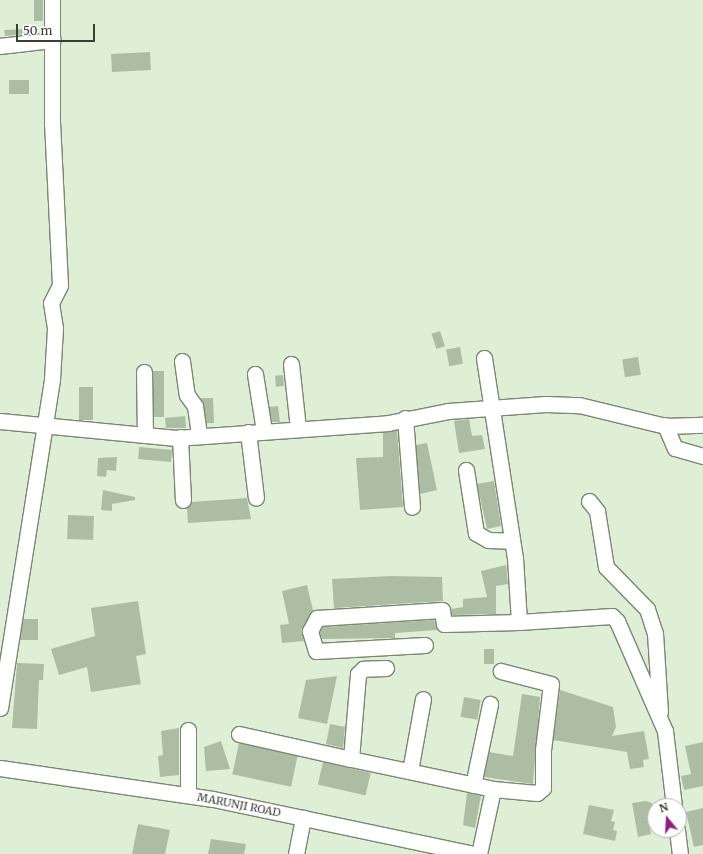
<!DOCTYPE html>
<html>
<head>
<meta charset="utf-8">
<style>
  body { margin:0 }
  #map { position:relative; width:703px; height:854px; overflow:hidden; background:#deefd6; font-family:Merriweather,serif }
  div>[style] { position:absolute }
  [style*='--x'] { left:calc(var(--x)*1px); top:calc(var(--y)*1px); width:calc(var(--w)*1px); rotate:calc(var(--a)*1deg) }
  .building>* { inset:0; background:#adbda4; transform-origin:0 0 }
  .roads { filter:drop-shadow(1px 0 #798871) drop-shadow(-1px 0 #798871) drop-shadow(0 1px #798871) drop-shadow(0 -1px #798871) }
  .minor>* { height:15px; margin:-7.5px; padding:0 7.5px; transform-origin:7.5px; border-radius:7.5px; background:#fff }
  span { translate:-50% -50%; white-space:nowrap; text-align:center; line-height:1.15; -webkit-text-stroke:3px #fff; paint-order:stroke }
  .street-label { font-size:11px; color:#383f35 }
  .north { position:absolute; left:647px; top:798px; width:40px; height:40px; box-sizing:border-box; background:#fff; border:1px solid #afb2ae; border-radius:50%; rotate:342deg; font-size:11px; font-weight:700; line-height:16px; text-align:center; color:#383f35 }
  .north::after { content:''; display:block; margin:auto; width:14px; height:18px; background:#8f2082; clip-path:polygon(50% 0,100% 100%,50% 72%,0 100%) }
  .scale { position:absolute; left:16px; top:24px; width:79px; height:18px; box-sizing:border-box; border:2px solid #383f35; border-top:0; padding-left:5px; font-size:12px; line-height:14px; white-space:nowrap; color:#383f35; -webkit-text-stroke:3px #fff; paint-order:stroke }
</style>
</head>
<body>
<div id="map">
  <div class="building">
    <div style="left:34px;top:0;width:9px;height:21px"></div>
    <div style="clip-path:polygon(25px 29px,26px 34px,5px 36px,4px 30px)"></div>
    <div style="left:150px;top:52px;width:18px;height:39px;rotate:87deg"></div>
    <div style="left:9px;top:80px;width:20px;height:14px"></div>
    <div style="left:440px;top:331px;width:16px;height:9px;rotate:72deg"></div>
    <div style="left:460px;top:347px;width:17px;height:14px;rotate:80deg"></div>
    <div style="left:638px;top:357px;width:18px;height:16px;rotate:81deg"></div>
    <div style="left:153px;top:371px;width:11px;height:46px"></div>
    <div style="left:283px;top:375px;width:11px;height:8px;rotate:85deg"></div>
    <div style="left:79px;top:387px;width:14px;height:33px"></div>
    <div style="clip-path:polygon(201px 398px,213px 398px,214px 423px,206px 423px)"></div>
    <div style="clip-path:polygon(278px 406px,280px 422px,272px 422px,269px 407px)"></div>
    <div style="clip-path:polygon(185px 416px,186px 428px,166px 428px,165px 418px)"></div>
    <div style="clip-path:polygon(469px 419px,472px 436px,482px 435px,485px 449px,459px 453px,454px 421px)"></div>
    <div style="clip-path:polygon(397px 430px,403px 507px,360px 510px,356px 458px,383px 457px,383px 432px)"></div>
    <div style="clip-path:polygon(427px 443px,437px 490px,420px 494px,416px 445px)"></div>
    <div style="left:172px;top:450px;width:12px;height:33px;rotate:95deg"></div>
    <div style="clip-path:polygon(117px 457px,116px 471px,107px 470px,106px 477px,97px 476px,98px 458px)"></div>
    <div style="clip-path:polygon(494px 481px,501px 526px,487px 529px,477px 484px)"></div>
    <div style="clip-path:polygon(103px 490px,135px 497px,135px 500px,112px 504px,112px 511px,101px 510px)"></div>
    <div style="clip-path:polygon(247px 498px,251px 519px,188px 523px,187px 508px,192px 502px)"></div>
    <div style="left:68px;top:515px;width:26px;height:24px;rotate:2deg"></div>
    <div style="clip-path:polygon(506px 565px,508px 584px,496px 586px,496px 614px,452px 615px,451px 609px,463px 607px,463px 599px,487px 597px,481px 571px)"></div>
    <div style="clip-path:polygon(391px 576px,442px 577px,443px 601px,334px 608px,332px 579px)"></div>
    <div style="clip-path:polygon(307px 585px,313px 610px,301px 630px,304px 641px,282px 643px,280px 625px,289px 624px,282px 591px)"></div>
    <div style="clip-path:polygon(138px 601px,146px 654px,136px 656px,141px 684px,91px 692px,87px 667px,59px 675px,51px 649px,95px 636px,91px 608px)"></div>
    <div style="clip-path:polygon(23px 619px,38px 619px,38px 640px,20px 640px)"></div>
    <div style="clip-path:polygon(434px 620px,437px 630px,395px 633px,395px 638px,322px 639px,320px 632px,323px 627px)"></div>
    <div style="left:484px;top:649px;width:10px;height:15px"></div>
    <div style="clip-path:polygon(17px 663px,44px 664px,43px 680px,39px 680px,37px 729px,12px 728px)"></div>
    <div style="clip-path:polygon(337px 676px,327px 724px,298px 718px,306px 680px)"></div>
    <div style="clip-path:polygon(560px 690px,613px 707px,616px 727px,612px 736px,644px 731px,649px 759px,643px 760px,644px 767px,630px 769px,627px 752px,553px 740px)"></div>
    <div style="clip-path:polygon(522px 694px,540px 697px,533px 784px,484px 777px,489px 752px,513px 756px)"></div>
    <div style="left:464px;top:697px;width:17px;height:20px;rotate:10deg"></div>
    <div style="clip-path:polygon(330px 724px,345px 727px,343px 748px,326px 744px)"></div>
    <div style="clip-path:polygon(179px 728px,179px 775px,160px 777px,158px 756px,163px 755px,161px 731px)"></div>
    <div style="clip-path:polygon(221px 741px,230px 769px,206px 771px,204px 747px)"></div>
    <div style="clip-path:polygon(703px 742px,703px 786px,684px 790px,681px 776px,691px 774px,685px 746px)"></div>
    <div style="left:239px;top:743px;width:60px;height:32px;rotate:12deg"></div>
    <div style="left:323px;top:762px;width:49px;height:23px;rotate:13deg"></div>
    <div style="clip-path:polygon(467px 793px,481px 796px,475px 828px,463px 825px)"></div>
    <div style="clip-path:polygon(646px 801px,652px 803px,655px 828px,650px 829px,651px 834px,638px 837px,632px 803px)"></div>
    <div style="clip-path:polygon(589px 805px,614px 810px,611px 821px,615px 822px,613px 830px,617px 831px,615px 841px,583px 834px)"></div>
    <div style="clip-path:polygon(703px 808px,703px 845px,694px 847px,686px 812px)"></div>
    <div style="clip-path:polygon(138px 824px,170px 830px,165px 854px,132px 854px)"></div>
    <div style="clip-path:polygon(211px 839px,246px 844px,244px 854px,208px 854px)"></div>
  </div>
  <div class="roads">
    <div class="minor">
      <div style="--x:0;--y:46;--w:53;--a:-6.5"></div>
      <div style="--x:484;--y:358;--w:202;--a:81.2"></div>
      <div style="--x:515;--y:558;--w:64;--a:86.4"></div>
      <div style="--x:519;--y:622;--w:93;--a:-3.7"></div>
      <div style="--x:612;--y:616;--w:7;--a:45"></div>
      <div style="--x:617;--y:621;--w:120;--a:66.4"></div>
      <div style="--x:665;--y:731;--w:76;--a:83.2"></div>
      <div style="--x:182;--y:361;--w:34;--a:82"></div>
      <div style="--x:187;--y:395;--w:14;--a:54"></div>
      <div style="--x:195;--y:406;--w:30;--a:82"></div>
      <div style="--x:291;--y:364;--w:64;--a:83.8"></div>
      <div style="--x:144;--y:372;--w:61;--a:89.1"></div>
      <div style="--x:255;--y:374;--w:58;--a:81"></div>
      <div style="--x:405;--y:418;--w:89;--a:85.5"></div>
      <div style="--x:0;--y:421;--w:177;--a:5.5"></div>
      <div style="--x:176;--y:438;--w:213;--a:-4"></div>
      <div style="--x:388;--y:423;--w:61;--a:-11.3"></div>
      <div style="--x:448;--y:411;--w:98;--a:-4.1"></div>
      <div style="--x:546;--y:404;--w:33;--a:2"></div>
      <div style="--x:579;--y:405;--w:89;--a:13.7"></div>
      <div style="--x:665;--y:426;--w:38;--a:-2"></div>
      <div style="--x:665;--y:425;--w:25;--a:67"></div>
      <div style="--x:675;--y:448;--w:29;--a:16"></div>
      <div style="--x:248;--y:432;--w:66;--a:83.1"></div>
      <div style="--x:180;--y:437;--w:63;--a:87.3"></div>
      <div style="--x:466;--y:470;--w:64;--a:81"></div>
      <div style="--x:476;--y:533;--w:14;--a:30"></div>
      <div style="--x:488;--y:540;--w:24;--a:2"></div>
      <div style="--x:589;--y:501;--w:13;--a:51"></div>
      <div style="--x:597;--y:511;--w:57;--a:80.9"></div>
      <div style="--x:606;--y:567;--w:59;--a:45.7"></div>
      <div style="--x:647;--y:609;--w:25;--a:72"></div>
      <div style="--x:655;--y:633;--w:79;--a:86.4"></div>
      <div style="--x:425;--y:645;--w:109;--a:176.8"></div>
      <div style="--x:316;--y:651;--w:21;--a:-107"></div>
      <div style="--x:310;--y:631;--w:15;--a:-62"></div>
      <div style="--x:317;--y:618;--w:125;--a:-3.7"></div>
      <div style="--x:442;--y:610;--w:14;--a:82"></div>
      <div style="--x:444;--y:624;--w:75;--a:-1.5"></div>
      <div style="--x:386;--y:668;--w:23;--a:178"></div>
      <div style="--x:363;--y:669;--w:7;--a:135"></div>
      <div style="--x:358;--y:674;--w:85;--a:94.7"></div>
      <div style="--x:351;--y:759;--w:145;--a:11.9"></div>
      <div style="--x:0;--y:708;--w:333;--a:-81"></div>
      <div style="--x:52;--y:379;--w:51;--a:-86.6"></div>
      <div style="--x:55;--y:328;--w:25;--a:-99"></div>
      <div style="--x:51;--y:303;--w:20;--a:-63"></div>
      <div style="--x:60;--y:285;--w:161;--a:-92.8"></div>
      <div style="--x:52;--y:124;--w:124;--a:-90"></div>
      <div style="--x:188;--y:730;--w:65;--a:90"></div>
      <div style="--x:239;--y:734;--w:115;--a:12.6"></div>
      <div style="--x:0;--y:768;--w:215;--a:8.3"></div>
      <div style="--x:213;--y:799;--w:268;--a:11.9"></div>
      <div style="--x:410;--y:771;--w:73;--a:-79.8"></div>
      <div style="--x:473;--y:785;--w:83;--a:-78.1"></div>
      <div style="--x:677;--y:830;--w:24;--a:83"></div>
      <div style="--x:296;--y:854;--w:37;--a:-79"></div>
      <div style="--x:479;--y:854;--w:66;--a:-77.8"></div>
      <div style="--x:493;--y:789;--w:44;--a:5.2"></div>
      <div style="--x:537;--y:793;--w:8;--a:-40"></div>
      <div style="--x:543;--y:788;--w:38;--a:-90"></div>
      <div style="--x:543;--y:750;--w:66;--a:-83.1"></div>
      <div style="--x:551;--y:684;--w:52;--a:-165.4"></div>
    </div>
  </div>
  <div class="street-label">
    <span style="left:239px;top:805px;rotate:11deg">MARUNJI ROAD</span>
  </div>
  <div class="north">N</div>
  <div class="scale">50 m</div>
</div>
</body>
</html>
